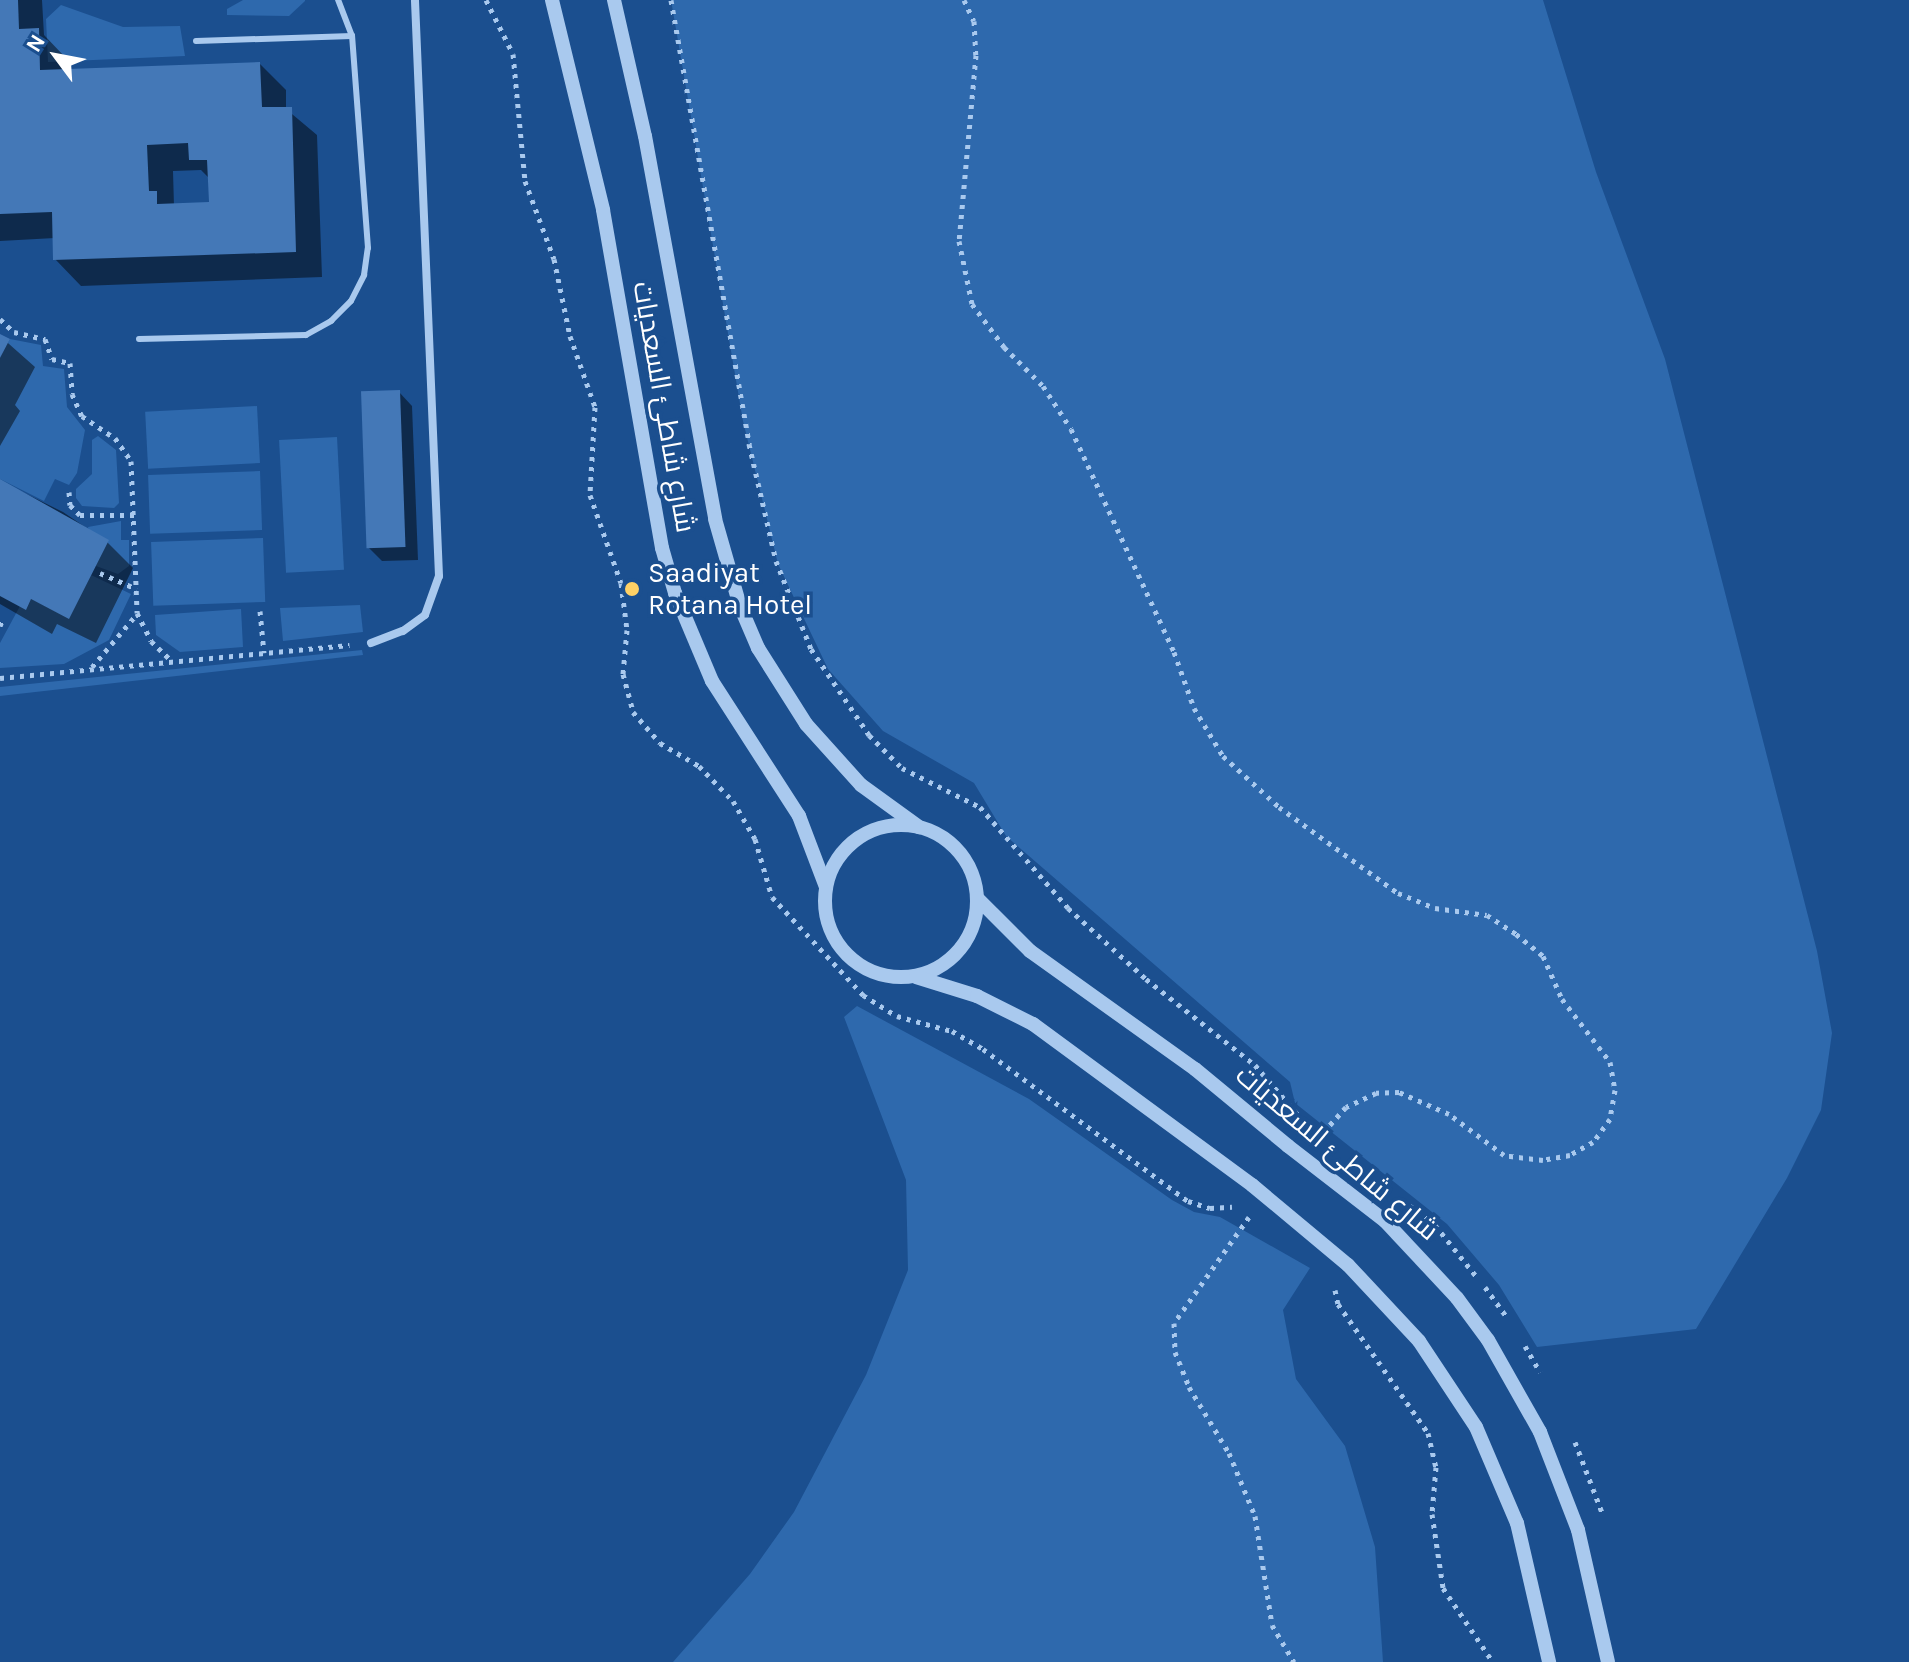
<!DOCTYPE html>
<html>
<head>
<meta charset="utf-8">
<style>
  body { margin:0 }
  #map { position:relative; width:1909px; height:1662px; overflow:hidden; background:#1b4f8f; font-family:Karla,Cairo,sans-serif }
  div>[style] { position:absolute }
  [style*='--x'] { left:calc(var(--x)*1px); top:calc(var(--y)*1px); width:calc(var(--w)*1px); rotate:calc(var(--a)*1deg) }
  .green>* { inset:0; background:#2e69ad; transform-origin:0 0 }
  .shadow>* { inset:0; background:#0007 }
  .building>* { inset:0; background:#4478b7; transform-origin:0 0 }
  .path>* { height:5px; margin-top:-2.5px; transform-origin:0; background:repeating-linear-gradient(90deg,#a9c9ee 0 4px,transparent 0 10px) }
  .service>* { height:6px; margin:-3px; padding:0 3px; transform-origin:3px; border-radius:3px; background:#a9c9ee }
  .minor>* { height:8px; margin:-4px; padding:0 4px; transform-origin:4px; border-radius:4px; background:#a9c9ee }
  .tertiary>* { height:14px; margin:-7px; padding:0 7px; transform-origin:7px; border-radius:7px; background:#a9c9ee }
  .tertiary>.ring { margin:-7px; padding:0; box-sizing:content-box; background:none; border:14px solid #a9c9ee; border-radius:50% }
  .tertiary-bridge>* { height:14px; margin:-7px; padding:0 7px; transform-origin:7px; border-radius:7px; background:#a9c9ee }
  .dots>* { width:22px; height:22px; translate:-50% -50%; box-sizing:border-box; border:4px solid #1b4f8f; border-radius:50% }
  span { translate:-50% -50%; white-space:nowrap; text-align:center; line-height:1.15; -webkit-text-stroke:7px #1b4f8f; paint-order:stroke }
  .street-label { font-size:28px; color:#fff }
  .poi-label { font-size:28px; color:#fff }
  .left { translate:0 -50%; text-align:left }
  .north { position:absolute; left:16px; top:16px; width:80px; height:80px; -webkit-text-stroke:6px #1b4f8f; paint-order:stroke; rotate:302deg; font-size:22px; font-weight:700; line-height:32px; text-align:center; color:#fff }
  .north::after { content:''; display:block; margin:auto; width:28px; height:36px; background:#fff; clip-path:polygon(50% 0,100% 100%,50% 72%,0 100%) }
</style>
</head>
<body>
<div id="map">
  <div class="green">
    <div style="clip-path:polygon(243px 0,305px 0,305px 1px,289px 16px,227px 15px,227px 9px)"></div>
    <div style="clip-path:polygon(671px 0,1543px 0,1596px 172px,1665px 359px,1817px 951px,1832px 1033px,1821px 1110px,1787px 1178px,1696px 1329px,1537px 1347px,1499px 1285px,1447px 1224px,1295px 1103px,1290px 1082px,1006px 836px,974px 783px,883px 731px,828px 669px,778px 564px,743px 421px)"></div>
    <div style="clip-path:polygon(61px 5px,123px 27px,180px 26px,185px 56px,48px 62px,46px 19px)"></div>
    <div style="clip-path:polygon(10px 339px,41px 345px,43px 366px,64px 369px,67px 407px,85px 430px,77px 473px,69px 485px,55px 479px,44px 501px,0 479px,0 358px)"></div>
    <div style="left:257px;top:406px;width:57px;height:112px;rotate:87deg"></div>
    <div style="clip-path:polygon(98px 436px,116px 450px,119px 503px,114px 508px,82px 506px,76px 498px,76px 489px,92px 474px,92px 440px)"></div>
    <div style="left:337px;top:437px;width:133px;height:58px;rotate:87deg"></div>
    <div style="left:260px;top:471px;width:59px;height:112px;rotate:88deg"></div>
    <div style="clip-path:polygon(121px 521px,121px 540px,129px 540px,129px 566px,118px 574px,96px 566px,88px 527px)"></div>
    <div style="left:263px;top:538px;width:64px;height:112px;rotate:88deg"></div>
    <div style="clip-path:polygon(91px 575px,131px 594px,109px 640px,64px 664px,0 668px,0 643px,20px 606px,31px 599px,69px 618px)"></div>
    <div style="clip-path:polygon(360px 605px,363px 632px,283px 641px,280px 608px)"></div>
    <div style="clip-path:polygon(241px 609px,243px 647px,180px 652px,156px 635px,155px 615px)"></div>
    <div style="clip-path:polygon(362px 650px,363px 655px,0 696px,0 687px)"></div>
    <div style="clip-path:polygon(857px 1006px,1029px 1099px,1172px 1200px,1194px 1212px,1220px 1217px,1310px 1268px,1283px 1310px,1296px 1379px,1345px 1446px,1375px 1547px,1383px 1662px,673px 1662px,750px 1574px,794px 1512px,866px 1375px,908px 1270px,906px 1180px,844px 1017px)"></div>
  </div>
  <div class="shadow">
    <div style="clip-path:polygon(evenodd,0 0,42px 0,44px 35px,64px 56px,65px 71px,260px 64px,286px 90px,286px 109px,317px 135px,322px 277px,81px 286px,55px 259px,55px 238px,0 241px,0 0,201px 170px,210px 179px,211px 204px,174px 206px,173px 171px,201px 170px)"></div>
    <div style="clip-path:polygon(0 336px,35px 367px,15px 405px,20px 411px,0 446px)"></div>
    <div style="clip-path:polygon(399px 392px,412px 406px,418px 560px,382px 561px,369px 548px)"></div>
    <div style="clip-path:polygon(0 481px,63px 512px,107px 542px,133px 568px,96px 643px,57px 624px,52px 634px,0 604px)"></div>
  </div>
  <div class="building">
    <div style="clip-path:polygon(evenodd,0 0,18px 0,19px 29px,39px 28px,40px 70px,260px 62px,262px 107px,292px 107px,296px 252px,53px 260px,52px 212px,0 214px,0 0,188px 143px,189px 160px,207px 160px,209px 202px,157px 204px,157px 191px,149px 191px,147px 145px,188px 143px)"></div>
    <div style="clip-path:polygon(0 334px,10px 339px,0 358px)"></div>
    <div style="left:400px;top:390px;width:157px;height:39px;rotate:88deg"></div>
    <div style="clip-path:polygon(0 479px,109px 540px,69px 619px,31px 599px,26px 610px,0 596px)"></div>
  </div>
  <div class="path">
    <div style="--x:486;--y:0;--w:60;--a:63.4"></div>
    <div style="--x:513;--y:54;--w:128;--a:84.6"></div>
    <div style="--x:525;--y:181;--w:83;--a:69.6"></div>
    <div style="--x:554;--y:259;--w:79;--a:78.3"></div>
    <div style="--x:570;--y:336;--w:75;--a:70.6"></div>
    <div style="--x:595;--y:407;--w:88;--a:93.3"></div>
    <div style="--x:590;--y:495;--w:93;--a:70.6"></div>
    <div style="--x:621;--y:583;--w:47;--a:82.7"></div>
    <div style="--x:627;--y:630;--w:44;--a:95.2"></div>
    <div style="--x:623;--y:674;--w:39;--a:75"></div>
    <div style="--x:633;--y:712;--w:41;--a:48.9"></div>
    <div style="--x:660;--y:743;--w:45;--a:30.5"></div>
    <div style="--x:699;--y:766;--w:49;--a:45.8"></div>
    <div style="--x:733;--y:801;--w:44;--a:59.9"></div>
    <div style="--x:755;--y:839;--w:60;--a:73.7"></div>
    <div style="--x:772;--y:897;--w:134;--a:47.1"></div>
    <div style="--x:863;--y:995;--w:40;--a:32"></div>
    <div style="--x:897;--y:1016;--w:57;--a:15.3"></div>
    <div style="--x:952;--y:1031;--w:36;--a:30"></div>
    <div style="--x:983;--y:1049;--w:255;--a:36.6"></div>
    <div style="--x:1188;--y:1201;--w:23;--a:18"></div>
    <div style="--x:1210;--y:1208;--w:22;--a:-3"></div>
    <div style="--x:671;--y:0;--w:451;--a:80"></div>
    <div style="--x:749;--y:444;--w:120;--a:77"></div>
    <div style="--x:776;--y:561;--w:95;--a:68.3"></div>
    <div style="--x:811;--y:649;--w:104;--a:56"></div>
    <div style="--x:869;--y:735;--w:47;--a:45"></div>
    <div style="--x:902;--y:768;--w:87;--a:26.6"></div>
    <div style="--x:980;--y:807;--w:134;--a:48.9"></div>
    <div style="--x:1068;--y:908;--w:105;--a:42.3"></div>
    <div style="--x:1146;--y:979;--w:139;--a:38.3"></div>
    <div style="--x:1255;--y:1065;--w:75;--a:49.3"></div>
    <div style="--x:964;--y:0;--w:23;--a:65"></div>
    <div style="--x:974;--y:21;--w:34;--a:87"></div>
    <div style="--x:976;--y:55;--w:187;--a:95.2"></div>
    <div style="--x:959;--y:241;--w:64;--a:78.3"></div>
    <div style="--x:972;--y:304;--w:54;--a:53.3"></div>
    <div style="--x:1004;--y:347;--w:55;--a:45"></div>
    <div style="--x:1043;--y:386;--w:51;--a:56.9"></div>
    <div style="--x:1071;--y:429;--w:246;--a:65.2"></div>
    <div style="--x:1174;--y:652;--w:59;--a:70.3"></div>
    <div style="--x:1194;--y:708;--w:56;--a:58.9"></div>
    <div style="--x:1223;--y:756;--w:76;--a:42.3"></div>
    <div style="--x:1279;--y:807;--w:147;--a:35.9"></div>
    <div style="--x:1398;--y:893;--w:40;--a:22"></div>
    <div style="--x:1435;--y:908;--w:52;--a:7.7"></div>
    <div style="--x:1487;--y:915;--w:35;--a:33"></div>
    <div style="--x:1516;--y:934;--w:35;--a:39"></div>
    <div style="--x:1543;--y:956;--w:47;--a:66.2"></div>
    <div style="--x:1562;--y:999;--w:79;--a:52.7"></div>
    <div style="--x:1610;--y:1062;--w:28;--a:80"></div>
    <div style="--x:1615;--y:1090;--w:29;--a:100"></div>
    <div style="--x:1610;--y:1119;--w:29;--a:126"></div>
    <div style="--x:1593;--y:1142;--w:26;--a:151"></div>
    <div style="--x:1570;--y:1155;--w:27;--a:170"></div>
    <div style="--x:1543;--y:1160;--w:39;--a:-173"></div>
    <div style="--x:1504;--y:1155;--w:69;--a:-143.3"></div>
    <div style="--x:1449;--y:1114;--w:55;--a:-156.3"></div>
    <div style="--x:1399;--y:1092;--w:23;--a:178"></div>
    <div style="--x:1376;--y:1093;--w:33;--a:155"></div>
    <div style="--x:1346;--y:1107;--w:40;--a:132"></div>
    <div style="--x:0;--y:319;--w:19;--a:43"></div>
    <div style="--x:14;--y:332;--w:32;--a:13"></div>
    <div style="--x:45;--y:339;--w:21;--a:71"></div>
    <div style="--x:52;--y:359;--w:18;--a:13"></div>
    <div style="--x:70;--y:363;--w:31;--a:86"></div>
    <div style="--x:72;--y:394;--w:24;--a:66"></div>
    <div style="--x:82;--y:416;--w:40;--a:34"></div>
    <div style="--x:115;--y:438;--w:28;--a:55"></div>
    <div style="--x:131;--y:461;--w:152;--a:87.7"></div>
    <div style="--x:137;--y:613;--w:31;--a:63"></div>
    <div style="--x:151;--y:641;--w:29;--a:44"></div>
    <div style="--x:69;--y:492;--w:13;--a:86"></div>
    <div style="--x:70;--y:505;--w:14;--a:45"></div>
    <div style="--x:80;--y:515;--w:55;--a:0"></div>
    <div style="--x:100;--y:573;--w:40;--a:23.4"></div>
    <div style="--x:260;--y:611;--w:42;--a:84.6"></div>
    <div style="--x:0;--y:626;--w:9;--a:-69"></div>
    <div style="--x:92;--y:667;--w:70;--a:-49.7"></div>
    <div style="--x:0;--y:678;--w:351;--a:-5.4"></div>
    <div style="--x:1409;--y:1205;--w:33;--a:38"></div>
    <div style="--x:1435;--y:1225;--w:65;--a:51.2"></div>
    <div style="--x:1249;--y:1217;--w:130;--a:125.3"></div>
    <div style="--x:1174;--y:1323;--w:29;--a:88"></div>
    <div style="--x:1175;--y:1352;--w:38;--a:68"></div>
    <div style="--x:1189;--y:1387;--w:77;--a:58.8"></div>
    <div style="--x:1229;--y:1453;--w:68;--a:67.6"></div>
    <div style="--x:1255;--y:1516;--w:110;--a:81.1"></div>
    <div style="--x:1272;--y:1625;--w:43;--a:59.3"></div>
    <div style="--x:1485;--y:1287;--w:37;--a:54"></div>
    <div style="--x:1335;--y:1290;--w:14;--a:78"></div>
    <div style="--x:1338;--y:1304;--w:157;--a:55.1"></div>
    <div style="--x:1428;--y:1433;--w:35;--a:77"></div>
    <div style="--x:1436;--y:1467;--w:47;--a:94.9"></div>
    <div style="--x:1432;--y:1514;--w:75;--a:81.5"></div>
    <div style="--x:1443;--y:1588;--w:89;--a:56"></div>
    <div style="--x:1525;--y:1346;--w:30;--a:60"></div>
    <div style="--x:1575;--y:1442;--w:78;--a:69"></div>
  </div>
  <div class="service">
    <div style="--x:196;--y:41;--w:156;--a:-1.8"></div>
    <div style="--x:139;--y:339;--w:167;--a:-1.4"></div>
    <div style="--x:306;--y:335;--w:29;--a:-29"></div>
    <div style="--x:331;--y:321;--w:28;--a:-45"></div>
    <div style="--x:351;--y:301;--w:29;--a:-63"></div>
    <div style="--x:364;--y:275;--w:27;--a:-82"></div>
    <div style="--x:368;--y:248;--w:213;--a:-94.3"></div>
    <div style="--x:352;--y:36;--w:39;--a:-111"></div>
  </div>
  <div class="minor">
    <div style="--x:371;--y:643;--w:34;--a:-21"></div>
    <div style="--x:403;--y:631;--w:27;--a:-36"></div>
    <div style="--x:425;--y:615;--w:41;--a:-70.3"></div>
    <div style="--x:439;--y:576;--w:576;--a:-92.39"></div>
  </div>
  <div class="tertiary">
    <div style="--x:552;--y:0;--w:216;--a:76.3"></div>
    <div style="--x:603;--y:210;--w:343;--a:80.1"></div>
    <div style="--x:662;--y:548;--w:47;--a:73.9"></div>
    <div style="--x:675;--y:593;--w:95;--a:67.2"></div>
    <div style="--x:712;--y:681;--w:161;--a:57.2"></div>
    <div style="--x:799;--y:816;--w:76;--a:69.2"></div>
    <div style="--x:614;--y:0;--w:139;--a:77.2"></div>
    <div style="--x:645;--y:136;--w:389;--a:79.6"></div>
    <div style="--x:715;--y:519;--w:91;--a:74"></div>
    <div style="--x:740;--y:606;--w:46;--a:66.8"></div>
    <div style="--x:758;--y:648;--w:90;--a:57.7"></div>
    <div style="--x:806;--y:724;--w:82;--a:48"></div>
    <div style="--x:861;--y:785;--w:72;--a:35.9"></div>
    <div class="ring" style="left:825px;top:825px;width:138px;height:138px"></div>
    <div style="--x:977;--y:898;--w:75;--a:45"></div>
    <div style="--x:1030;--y:951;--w:203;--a:35.6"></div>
    <div style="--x:1195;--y:1069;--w:121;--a:39.6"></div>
    <div style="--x:916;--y:977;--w:64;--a:17.3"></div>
    <div style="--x:977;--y:996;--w:63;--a:26.6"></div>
    <div style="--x:1033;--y:1024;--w:272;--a:36.3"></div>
    <div style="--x:1385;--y:1221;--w:105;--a:46.9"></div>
    <div style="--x:1457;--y:1298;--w:52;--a:53.6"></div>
    <div style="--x:1488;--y:1340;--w:106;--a:60.5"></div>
    <div style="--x:1540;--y:1432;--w:105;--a:68.8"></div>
    <div style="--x:1578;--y:1530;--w:135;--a:77.2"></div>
    <div style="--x:1348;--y:1265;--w:104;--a:46.9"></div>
    <div style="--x:1419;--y:1341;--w:103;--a:56.5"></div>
    <div style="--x:1476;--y:1427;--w:104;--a:66.9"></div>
    <div style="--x:1517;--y:1523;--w:143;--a:77"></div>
  </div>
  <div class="tertiary-bridge">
    <div style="--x:1288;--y:1146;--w:123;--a:37.7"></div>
    <div style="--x:1252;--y:1185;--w:125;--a:39.8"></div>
  </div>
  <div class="dots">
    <div style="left:632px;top:589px;background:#ffd166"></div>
  </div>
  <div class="street-label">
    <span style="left:664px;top:407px;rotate:80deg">شارع شاطئ السعديات</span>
    <span style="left:1337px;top:1153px;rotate:40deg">شارع شاطئ السعديات</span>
  </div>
  <div class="poi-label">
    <span class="left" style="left:648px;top:589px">Saadiyat<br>Rotana Hotel</span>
  </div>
  <div class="north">N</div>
</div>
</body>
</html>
